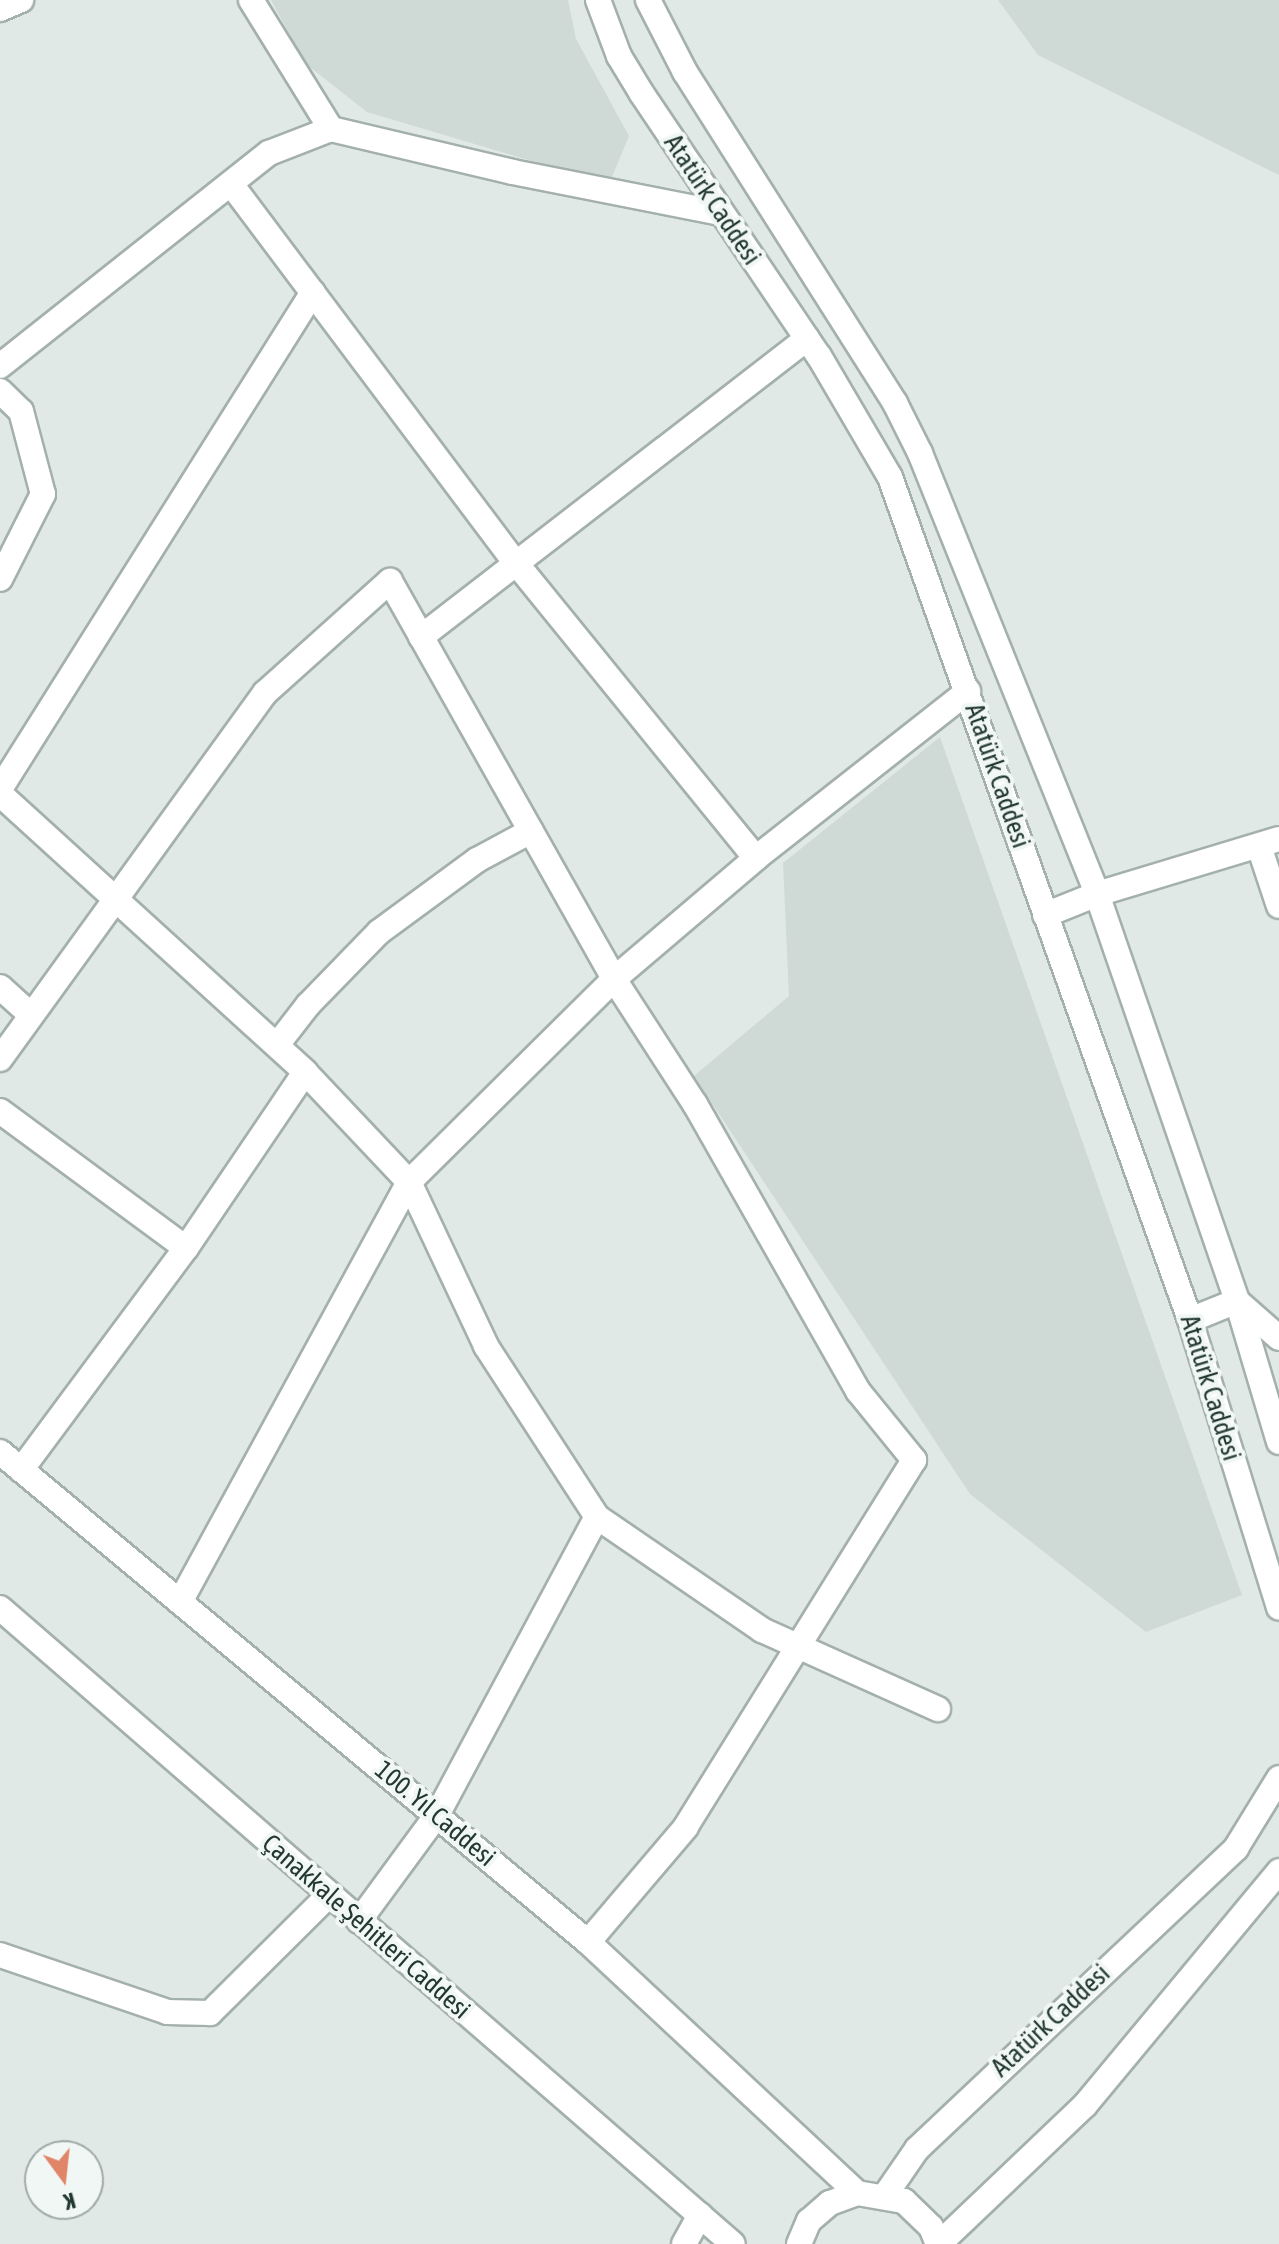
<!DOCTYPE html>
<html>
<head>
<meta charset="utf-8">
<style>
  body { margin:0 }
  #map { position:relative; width:1279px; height:2244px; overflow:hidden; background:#e1e9e6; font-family:"Asap Condensed",sans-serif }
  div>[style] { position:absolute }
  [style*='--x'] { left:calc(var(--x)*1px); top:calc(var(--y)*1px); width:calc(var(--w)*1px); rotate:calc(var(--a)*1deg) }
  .built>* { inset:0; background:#cfd9d5 }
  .roads { filter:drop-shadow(2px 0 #a4b0ac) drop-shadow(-2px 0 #a4b0ac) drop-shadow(0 2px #a4b0ac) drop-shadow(0 -2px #a4b0ac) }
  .minor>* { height:24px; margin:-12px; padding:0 12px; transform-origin:12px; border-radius:12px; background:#fff }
  .tertiary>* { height:24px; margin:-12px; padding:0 12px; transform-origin:12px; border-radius:12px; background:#fff }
  .secondary>* { height:24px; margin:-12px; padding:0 12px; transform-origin:12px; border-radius:12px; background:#fff }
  span { translate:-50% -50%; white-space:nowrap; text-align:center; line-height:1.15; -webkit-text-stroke:8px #f1f7f4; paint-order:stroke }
  .street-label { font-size:26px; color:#233832 }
  .north { position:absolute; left:24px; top:2140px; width:80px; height:80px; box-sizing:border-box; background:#f1f7f4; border:2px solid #9faba6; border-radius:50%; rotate:165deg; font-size:22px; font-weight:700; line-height:32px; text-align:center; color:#233832 }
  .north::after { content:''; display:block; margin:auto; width:28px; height:36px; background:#e08568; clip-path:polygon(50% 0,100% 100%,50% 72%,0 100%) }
</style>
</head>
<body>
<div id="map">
  <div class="built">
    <div style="clip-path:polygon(271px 0,568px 0,576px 39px,629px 136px,609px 184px,367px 112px,306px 64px)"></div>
    <div style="clip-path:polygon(998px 0,1279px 0,1279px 175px,1038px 55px)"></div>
    <div style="clip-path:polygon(940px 737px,1242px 1595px,1146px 1632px,970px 1494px,694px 1076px,789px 996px,783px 863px)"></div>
  </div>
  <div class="roads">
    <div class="minor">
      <div style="--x:251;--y:0;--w:152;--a:58.2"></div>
      <div style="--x:0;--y:9;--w:23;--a:-23"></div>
      <div style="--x:231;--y:184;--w:474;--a:53.1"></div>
      <div style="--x:516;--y:563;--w:380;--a:50.9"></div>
      <div style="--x:0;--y:366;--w:343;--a:-38.4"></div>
      <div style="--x:269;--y:153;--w:66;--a:-21.2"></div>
      <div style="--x:331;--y:129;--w:187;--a:13.3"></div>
      <div style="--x:513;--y:172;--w:211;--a:11.2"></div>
      <div style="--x:0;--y:391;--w:29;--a:44"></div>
      <div style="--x:21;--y:411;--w:86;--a:75.2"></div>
      <div style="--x:43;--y:494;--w:95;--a:116.8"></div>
      <div style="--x:421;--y:637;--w:488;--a:-37.7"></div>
      <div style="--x:0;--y:789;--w:587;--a:-57.8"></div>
      <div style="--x:0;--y:794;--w:413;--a:42.3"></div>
      <div style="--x:305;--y:1072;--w:151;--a:46.6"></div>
      <div style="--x:409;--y:1182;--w:181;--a:64.8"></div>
      <div style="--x:486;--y:1346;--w:204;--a:57"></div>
      <div style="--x:597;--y:1517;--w:200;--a:34.4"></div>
      <div style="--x:762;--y:1630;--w:193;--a:24.2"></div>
      <div style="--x:1259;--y:846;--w:63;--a:71.6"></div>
      <div style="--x:1045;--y:915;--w:56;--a:-22"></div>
      <div style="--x:1097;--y:894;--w:190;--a:-16.8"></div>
      <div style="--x:0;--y:987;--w:42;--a:42.1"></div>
      <div style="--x:277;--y:1045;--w:51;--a:-52.2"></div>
      <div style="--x:308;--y:1005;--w:102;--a:-45.8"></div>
      <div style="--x:379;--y:932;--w:122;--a:-36.3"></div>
      <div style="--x:477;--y:860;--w:61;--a:-28.2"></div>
      <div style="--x:0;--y:1059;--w:452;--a:-54.1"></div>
      <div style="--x:265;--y:693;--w:168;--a:-41.9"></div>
      <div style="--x:390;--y:581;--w:457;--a:60.6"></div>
      <div style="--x:614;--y:979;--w:149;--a:57.1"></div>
      <div style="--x:695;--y:1104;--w:330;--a:60.4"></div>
      <div style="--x:858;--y:1391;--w:89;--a:50.9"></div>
      <div style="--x:914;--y:1460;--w:432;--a:121.9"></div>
      <div style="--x:686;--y:1827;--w:151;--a:130.4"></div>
      <div style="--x:0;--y:1111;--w:231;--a:36.4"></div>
      <div style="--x:1190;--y:1320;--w:51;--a:-22"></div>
      <div style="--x:1237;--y:1301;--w:56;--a:41.4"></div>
      <div style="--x:21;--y:1470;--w:277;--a:-53.4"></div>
      <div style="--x:186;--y:1248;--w:212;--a:-55.9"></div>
      <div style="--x:180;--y:1602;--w:478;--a:-61.4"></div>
      <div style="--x:409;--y:1182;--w:289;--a:-44.7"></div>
      <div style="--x:614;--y:979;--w:187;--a:-40.4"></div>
      <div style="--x:756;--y:858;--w:270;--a:-38.2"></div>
      <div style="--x:437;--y:1815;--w:338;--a:-61.8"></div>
      <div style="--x:684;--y:2244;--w:33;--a:-61"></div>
    </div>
    <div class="tertiary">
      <div style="--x:0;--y:1955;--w:176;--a:18.8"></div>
      <div style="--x:167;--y:2012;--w:43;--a:1.3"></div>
      <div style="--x:210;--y:2013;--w:168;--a:-44.8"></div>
    </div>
    <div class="secondary">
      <div style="--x:598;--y:0;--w:60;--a:69.4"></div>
      <div style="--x:619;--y:56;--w:44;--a:58.8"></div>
      <div style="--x:642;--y:94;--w:316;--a:56"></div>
      <div style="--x:819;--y:356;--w:140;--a:59.6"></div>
      <div style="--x:890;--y:477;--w:895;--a:70.41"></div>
      <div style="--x:1190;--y:1320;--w:301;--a:72.8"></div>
      <div style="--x:648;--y:0;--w:81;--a:62.8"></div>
      <div style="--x:685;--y:72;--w:392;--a:57.6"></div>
      <div style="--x:895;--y:403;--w:56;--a:63.4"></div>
      <div style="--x:920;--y:453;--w:475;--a:68.1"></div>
      <div style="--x:1097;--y:894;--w:430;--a:71"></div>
      <div style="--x:1237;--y:1301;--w:147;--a:73.4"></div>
      <div style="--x:0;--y:1452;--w:765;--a:39.81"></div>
      <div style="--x:588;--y:1942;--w:368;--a:43"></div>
      <div style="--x:0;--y:1608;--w:970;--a:40.95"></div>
      <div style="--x:359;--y:1921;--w:132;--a:-53.7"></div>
      <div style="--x:886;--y:2194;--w:55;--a:-55.4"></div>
      <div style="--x:917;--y:2149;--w:439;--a:-43.3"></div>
      <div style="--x:1236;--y:1848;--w:82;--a:-58.4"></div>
      <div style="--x:799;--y:2244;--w:25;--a:-67"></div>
      <div style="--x:809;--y:2221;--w:28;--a:-41"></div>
      <div style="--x:830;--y:2203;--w:29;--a:-20"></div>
      <div style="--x:857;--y:2193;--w:48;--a:9.7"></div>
      <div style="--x:904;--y:2201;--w:37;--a:44"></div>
      <div style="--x:931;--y:2227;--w:18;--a:68"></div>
      <div style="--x:939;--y:2244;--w:202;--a:-43.6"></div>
      <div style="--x:1085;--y:2105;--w:304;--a:-50.3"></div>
    </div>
  </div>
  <div class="street-label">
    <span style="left:712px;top:200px;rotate:56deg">Atatürk Caddesi</span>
    <span style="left:997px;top:776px;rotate:71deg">Atatürk Caddesi</span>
    <span style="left:1210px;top:1388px;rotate:73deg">Atatürk Caddesi</span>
    <span style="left:435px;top:1814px;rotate:40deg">100. Yıl Caddesi</span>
    <span style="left:366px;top:1927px;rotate:41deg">Çanakkale Şehitleri Caddesi</span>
    <span style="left:1051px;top:2021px;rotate:-43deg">Atatürk Caddesi</span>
  </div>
  <div class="north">K</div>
</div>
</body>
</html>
